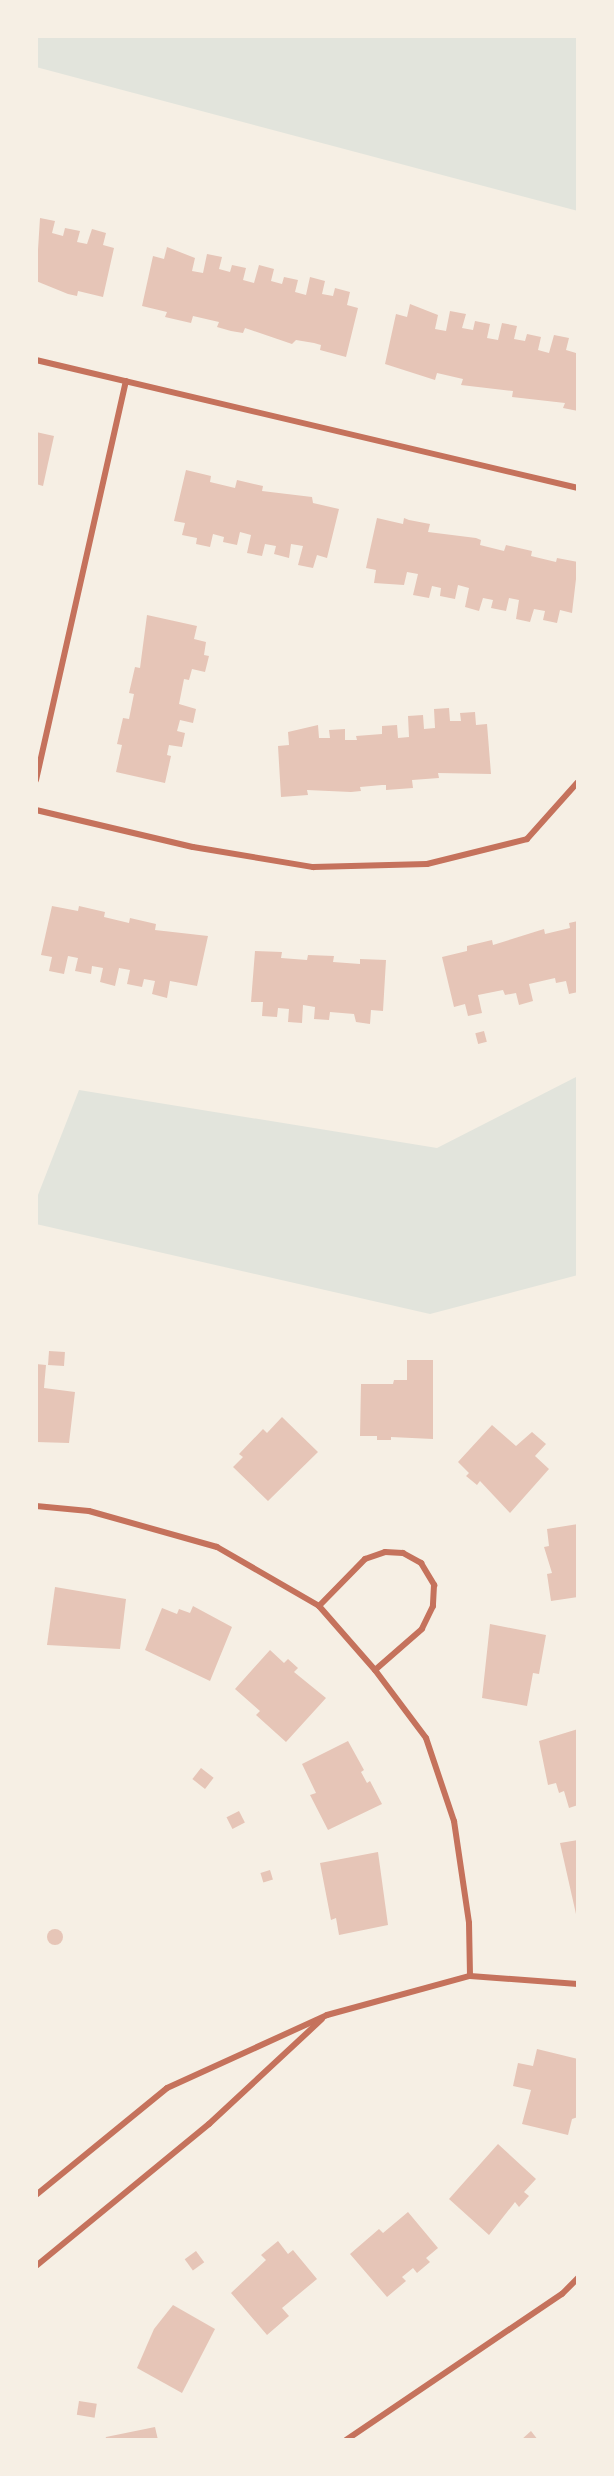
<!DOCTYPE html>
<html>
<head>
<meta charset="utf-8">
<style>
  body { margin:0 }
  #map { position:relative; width:614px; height:2476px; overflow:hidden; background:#f6efe4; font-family:Signika,sans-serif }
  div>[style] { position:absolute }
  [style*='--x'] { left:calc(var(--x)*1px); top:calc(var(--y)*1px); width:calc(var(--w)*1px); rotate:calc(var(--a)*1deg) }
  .green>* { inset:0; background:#e2e4dc }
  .building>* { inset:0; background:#e6c5b7; transform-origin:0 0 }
  .round { border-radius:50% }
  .minor>* { height:6px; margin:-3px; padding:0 3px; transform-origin:3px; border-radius:3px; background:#c5725c }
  span { translate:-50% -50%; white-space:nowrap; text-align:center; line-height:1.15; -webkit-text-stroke:6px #f6efe4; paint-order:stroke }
  .frame { position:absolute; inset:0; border:38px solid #f6efe4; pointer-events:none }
</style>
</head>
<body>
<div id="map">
  <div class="green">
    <div style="clip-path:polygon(36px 36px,578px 36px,578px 211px,36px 67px)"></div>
    <div style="clip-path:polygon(578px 1076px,578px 1275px,430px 1314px,36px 1224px,36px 1200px,79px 1090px,437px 1148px)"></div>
  </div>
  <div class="building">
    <div style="clip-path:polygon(40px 218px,55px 221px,52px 233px,63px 236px,65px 228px,80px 231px,77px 242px,87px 244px,92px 229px,106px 233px,103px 245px,114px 248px,103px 297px,78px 291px,77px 296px,68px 294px,36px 281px)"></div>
    <div style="clip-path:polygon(167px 247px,195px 258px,192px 271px,203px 273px,207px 254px,222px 257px,219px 269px,230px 272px,232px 265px,246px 268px,243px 280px,254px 283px,259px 265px,274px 269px,271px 281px,282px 284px,284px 277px,298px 280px,295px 292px,306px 295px,310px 277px,325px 281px,322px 294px,333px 296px,335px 288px,350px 292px,347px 305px,358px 308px,346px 357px,320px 350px,321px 345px,314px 343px,296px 340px,292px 344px,245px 328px,243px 333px,231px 331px,217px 327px,219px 322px,193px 316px,191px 323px,165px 317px,167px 312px,142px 306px,153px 256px,164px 259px)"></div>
    <div style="clip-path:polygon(410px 304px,438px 315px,435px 329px,446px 331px,450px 311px,466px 314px,462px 328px,473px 330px,475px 321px,490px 324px,487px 338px,498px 340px,502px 323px,517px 326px,514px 339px,525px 341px,527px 334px,541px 337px,538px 350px,549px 353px,554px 335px,569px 338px,566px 350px,576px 353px,578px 348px,578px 411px,563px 408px,565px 403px,512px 397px,513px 391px,461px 385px,463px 379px,437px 373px,435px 380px,385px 364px,396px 314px,407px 317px)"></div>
    <div style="clip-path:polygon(36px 432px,54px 436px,43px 486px,36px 484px)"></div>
    <div style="clip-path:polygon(186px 470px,211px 476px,210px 482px,235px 488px,237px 480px,263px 486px,262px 491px,312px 497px,313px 503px,339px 509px,327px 558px,317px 555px,313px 568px,298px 565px,303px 546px,291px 544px,289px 558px,274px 554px,276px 546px,265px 544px,262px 556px,247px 553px,251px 535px,240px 532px,237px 545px,223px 542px,224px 537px,213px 534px,210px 547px,196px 544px,197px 538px,182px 535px,185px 523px,174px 521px)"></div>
    <div style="clip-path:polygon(377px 518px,403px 524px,404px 518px,409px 520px,430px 524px,428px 532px,476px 538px,481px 540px,480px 545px,504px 551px,506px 545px,532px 551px,531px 556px,556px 562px,557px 558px,578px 562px,572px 613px,560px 610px,557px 623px,543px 620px,545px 611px,534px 609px,530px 622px,516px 619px,519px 600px,509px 598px,506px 611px,491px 608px,493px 600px,483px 598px,479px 611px,465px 607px,469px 588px,458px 585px,455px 599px,440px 596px,441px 588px,432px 586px,429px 598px,413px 595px,418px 574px,407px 572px,404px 585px,374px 583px,376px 570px,366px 568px)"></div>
    <div style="clip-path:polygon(147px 615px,197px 626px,194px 639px,206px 642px,204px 655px,209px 656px,205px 672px,192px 669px,189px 680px,184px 679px,179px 704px,196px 709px,193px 723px,180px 720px,177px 731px,185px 733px,182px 747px,169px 745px,167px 755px,171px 756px,165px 783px,116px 772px,122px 745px,117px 744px,123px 718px,129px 719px,134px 694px,129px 693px,135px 667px,140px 668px)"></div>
    <div style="clip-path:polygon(449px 708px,450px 721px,461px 721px,460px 713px,475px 712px,476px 725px,487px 724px,491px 774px,438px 773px,439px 778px,412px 780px,413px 788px,386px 790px,386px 785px,382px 785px,360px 787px,361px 791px,351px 792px,307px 790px,308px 795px,281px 797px,278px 746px,289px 745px,288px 732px,318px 725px,319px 738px,330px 738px,329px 730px,345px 729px,345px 740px,357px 740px,356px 736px,382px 734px,382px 726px,397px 725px,398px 738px,409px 737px,408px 716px,423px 715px,424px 729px,435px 728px,434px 709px)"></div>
    <div style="clip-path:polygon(52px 906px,78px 911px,79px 906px,105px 912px,104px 917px,129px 923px,130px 918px,156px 924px,155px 930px,208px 936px,197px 986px,170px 981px,167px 998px,152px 994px,155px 981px,144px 979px,142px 987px,127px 984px,130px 970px,119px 968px,115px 986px,100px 982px,103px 968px,92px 966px,91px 974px,75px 971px,78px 958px,68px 956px,64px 974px,49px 971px,52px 957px,41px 955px)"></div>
    <div style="clip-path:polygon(578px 921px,578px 992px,569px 994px,566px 981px,556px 983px,555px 978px,529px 984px,533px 1001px,519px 1005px,516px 993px,505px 995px,503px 990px,478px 995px,482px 1013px,468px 1016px,465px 1004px,454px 1007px,442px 957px,467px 951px,467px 946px,492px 940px,493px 945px,544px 929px,545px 934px,570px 928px,569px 923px)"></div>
    <div style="clip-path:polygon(255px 951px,282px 952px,281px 958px,307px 960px,308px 955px,334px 956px,333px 962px,360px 964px,360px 959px,386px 960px,383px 1011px,371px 1010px,370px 1024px,356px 1022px,354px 1014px,330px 1012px,329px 1020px,314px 1019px,315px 1007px,303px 1005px,302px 1023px,288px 1022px,289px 1009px,278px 1008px,277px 1017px,262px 1016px,263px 1002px,251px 1002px)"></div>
    <div style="left:484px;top:1031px;width:11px;height:9px;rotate:75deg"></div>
    <div style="left:49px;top:1351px;width:16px;height:14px;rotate:4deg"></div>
    <div style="clip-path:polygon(407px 1360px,433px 1360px,433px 1439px,391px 1437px,391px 1440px,377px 1440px,377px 1436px,360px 1436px,361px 1384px,393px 1384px,394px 1380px,407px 1380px)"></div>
    <div style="clip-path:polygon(36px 1364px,46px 1365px,44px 1388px,75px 1392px,69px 1443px,36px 1442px)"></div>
    <div style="clip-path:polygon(282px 1417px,318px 1452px,268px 1501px,233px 1467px,243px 1457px,239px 1454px,263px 1429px,267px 1433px)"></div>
    <div style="clip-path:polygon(492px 1425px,516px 1446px,532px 1432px,546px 1444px,535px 1456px,549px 1469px,510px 1513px,480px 1481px,477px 1485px,466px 1476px,469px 1473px,458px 1462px)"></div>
    <div style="clip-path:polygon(578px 1524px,578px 1597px,551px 1601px,547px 1574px,552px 1573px,544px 1547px,549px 1546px,547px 1529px)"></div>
    <div style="clip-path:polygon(55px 1587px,126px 1599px,120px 1649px,47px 1645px)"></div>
    <div style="clip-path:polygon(193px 1606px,232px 1627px,210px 1681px,145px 1650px,162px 1608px,177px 1614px,179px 1609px,190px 1613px)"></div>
    <div style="clip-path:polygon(490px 1624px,546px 1635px,539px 1674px,533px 1673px,527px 1706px,482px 1698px)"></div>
    <div style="clip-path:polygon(270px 1650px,284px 1663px,288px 1659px,298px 1668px,294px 1672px,326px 1698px,286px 1742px,256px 1715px,260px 1711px,235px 1689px)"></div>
    <div style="clip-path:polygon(578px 1729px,578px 1805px,569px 1808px,564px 1791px,559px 1793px,556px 1783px,548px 1785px,539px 1741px)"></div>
    <div style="clip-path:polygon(348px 1741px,364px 1770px,361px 1772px,367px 1783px,370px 1781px,382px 1804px,328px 1830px,310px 1795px,316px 1793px,302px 1764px)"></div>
    <div style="left:201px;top:1768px;width:16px;height:14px;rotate:38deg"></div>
    <div style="left:239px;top:1811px;width:13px;height:14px;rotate:63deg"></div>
    <div style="clip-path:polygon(578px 1840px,578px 1913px,576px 1914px,560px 1843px)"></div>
    <div style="clip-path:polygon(378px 1852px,388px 1925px,339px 1935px,336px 1918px,331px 1920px,320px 1863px)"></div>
    <div style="left:270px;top:1870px;width:10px;height:10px;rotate:73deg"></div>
    <div class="round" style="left:47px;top:1929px;width:16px;height:16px"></div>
    <div style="clip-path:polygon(537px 2049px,578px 2059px,578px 2117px,572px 2119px,568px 2135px,522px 2124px,531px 2090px,513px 2086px,518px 2063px,533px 2066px)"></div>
    <div style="clip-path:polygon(498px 2144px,536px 2179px,524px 2192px,529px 2196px,519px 2207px,515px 2202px,489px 2235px,449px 2199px)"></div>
    <div style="clip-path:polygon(408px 2212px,438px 2248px,426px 2258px,430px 2262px,417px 2273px,413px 2268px,402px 2277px,406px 2281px,387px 2297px,350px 2254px,379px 2229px,383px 2233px)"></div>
    <div style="clip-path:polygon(278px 2241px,288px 2254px,293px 2250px,317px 2279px,282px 2308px,289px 2316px,267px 2335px,231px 2293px,266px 2260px,261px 2255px)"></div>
    <div style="left:196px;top:2251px;width:14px;height:14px;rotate:54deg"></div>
    <div style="clip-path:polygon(173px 2305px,215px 2329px,182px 2393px,137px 2368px,154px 2329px)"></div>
    <div style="left:79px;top:2401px;width:18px;height:14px;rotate:9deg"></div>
    <div style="clip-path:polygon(155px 2427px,158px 2440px,105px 2440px,106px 2437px)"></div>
    <div style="clip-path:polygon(531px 2431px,538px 2440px,521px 2440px)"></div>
  </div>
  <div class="minor">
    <div style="--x:36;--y:360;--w:557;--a:13.29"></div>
    <div style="--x:36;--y:780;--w:409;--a:-77.3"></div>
    <div style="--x:36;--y:810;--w:161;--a:13.3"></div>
    <div style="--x:193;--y:847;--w:122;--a:9.5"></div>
    <div style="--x:313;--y:867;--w:114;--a:-1.5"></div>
    <div style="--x:427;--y:864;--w:103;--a:-14"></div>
    <div style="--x:527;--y:839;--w:76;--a:-48.2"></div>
    <div style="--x:36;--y:1506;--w:53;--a:5.4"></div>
    <div style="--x:89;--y:1511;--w:133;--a:15.7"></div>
    <div style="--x:217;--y:1547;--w:118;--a:30"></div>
    <div style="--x:319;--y:1606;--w:85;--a:48.8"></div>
    <div style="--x:375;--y:1670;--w:85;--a:53.1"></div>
    <div style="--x:426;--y:1738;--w:88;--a:71.4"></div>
    <div style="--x:454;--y:1821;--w:103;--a:81.6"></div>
    <div style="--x:469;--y:1923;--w:53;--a:88.9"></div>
    <div style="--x:319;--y:1606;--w:66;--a:-45.6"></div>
    <div style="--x:365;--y:1559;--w:21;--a:-19"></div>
    <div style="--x:385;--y:1552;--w:18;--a:3"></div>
    <div style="--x:403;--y:1553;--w:21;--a:29"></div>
    <div style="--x:421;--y:1563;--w:26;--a:59"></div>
    <div style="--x:434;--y:1585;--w:21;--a:93"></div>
    <div style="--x:433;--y:1606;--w:25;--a:116"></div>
    <div style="--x:422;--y:1629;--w:62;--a:138.9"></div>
    <div style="--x:36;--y:2195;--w:169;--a:-39.2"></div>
    <div style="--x:167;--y:2088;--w:176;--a:-24.5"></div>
    <div style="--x:327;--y:2015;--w:148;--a:-15.3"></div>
    <div style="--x:470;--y:1976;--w:108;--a:4.2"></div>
    <div style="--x:36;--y:2266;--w:224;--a:-39.4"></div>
    <div style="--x:209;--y:2124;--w:154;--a:-42.9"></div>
    <div style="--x:346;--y:2440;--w:261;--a:-34.1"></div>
    <div style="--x:562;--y:2294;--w:23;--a:-45"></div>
  </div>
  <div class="frame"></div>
</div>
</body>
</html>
